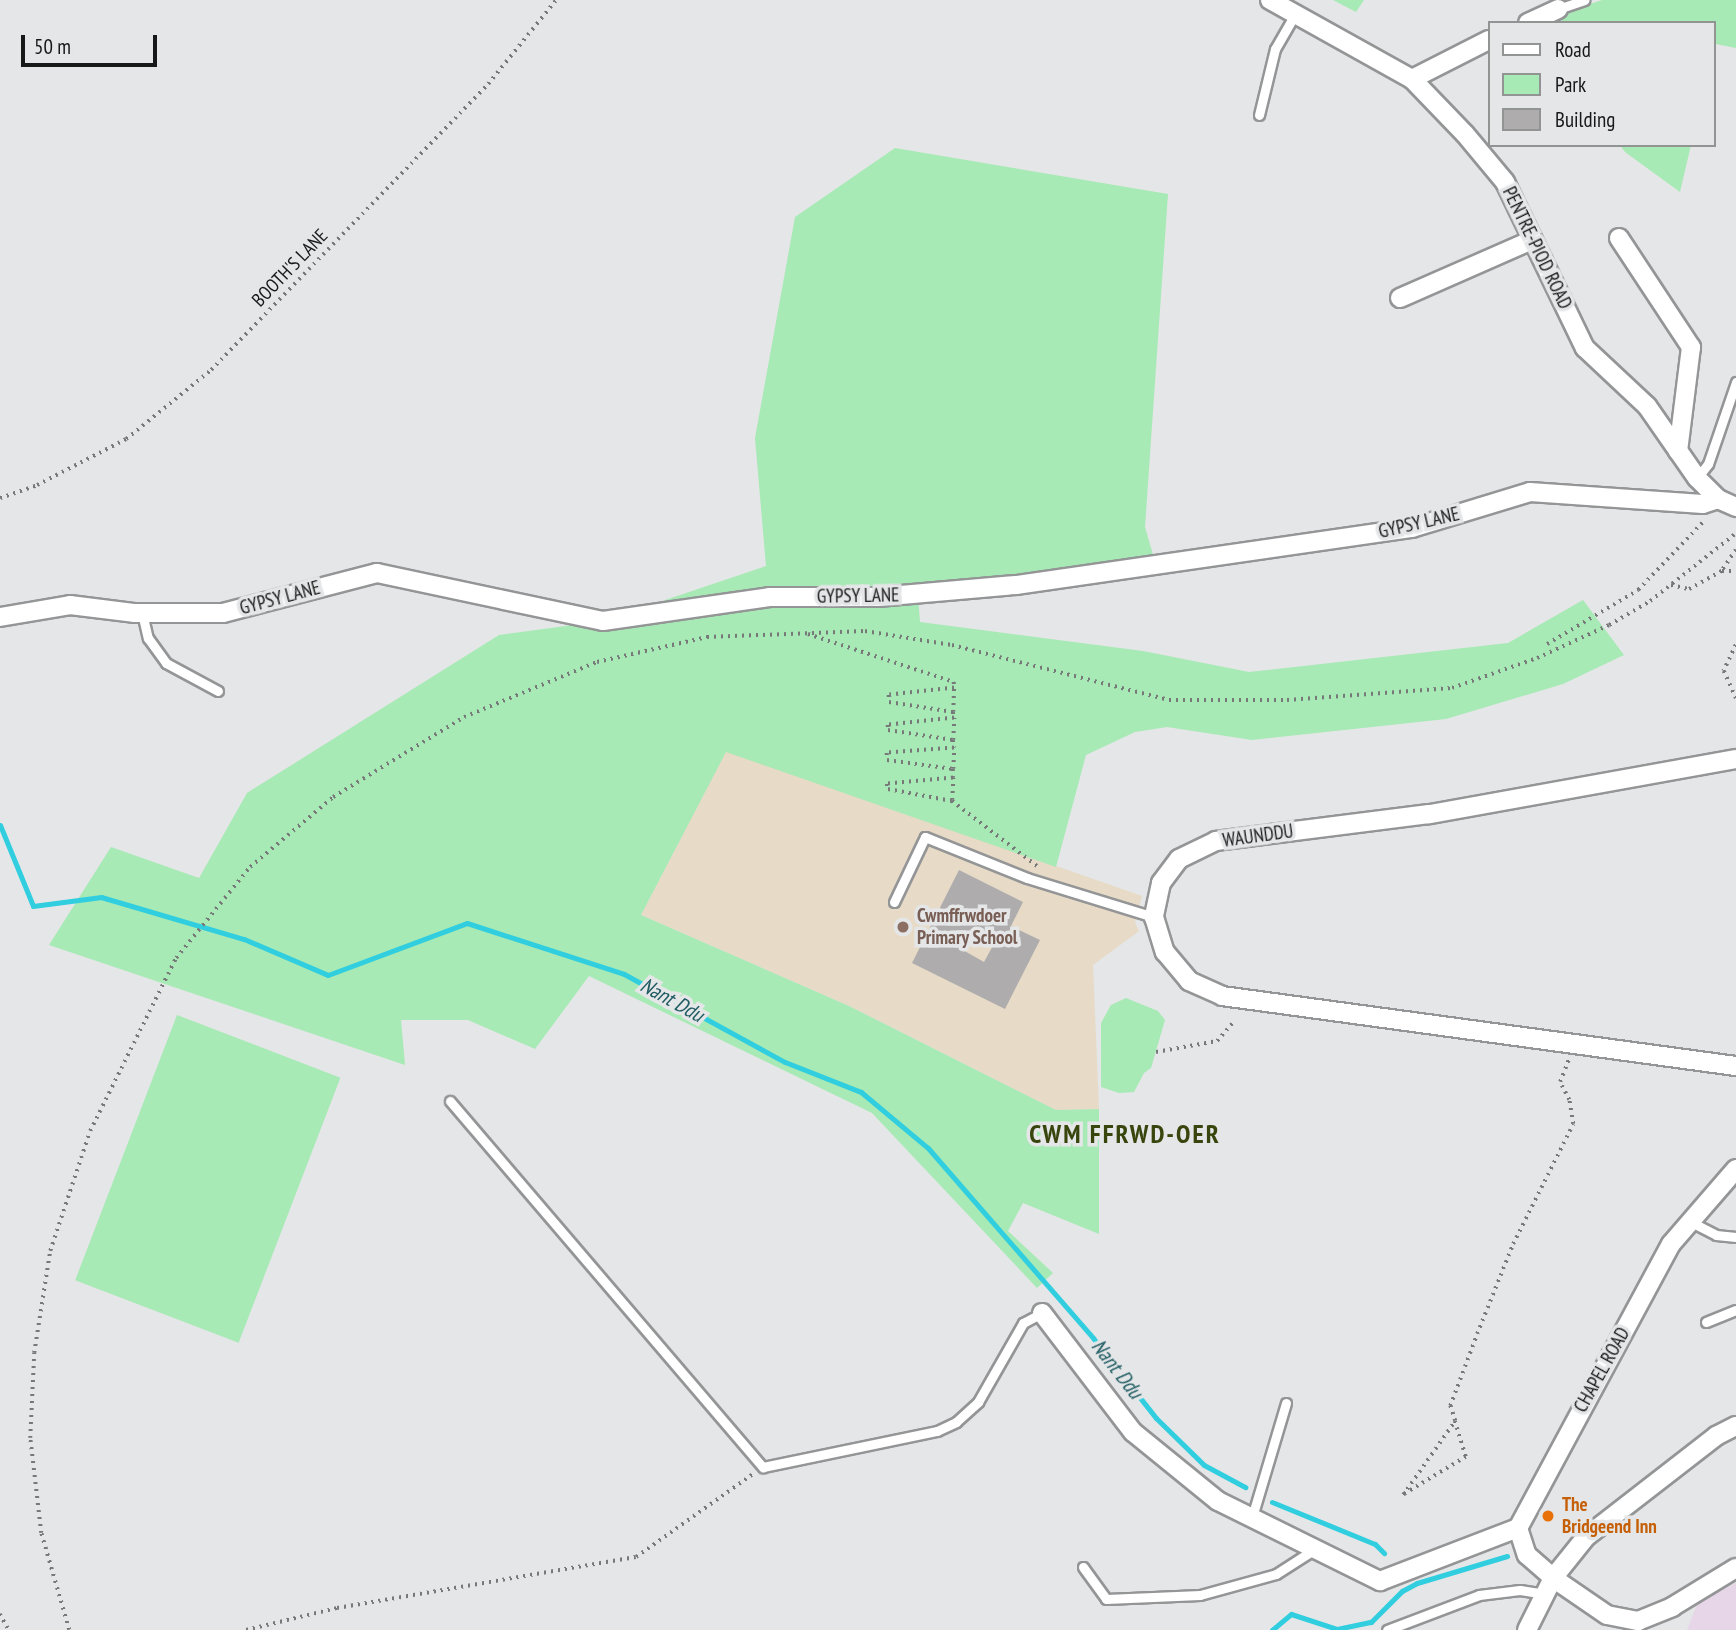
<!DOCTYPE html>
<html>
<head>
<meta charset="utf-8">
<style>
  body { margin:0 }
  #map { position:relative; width:1736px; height:1630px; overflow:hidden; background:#e4e6e7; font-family:"PT Sans Narrow",sans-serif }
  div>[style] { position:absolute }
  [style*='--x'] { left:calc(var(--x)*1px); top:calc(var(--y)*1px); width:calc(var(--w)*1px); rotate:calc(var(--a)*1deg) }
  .industrial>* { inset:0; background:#e6d6e8 }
  .education>* { inset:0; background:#e7dac6 }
  .green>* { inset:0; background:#a7eab5; transform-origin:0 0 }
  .stream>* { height:5px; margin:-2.5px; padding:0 2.5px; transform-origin:2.5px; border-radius:2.5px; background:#31cedf }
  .building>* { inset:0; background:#aeacad }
  .path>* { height:3.5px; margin-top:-1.75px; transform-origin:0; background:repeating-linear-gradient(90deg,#777979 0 2px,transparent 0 7px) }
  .roads { filter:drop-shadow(2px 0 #949596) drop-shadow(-2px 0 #949596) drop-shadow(0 2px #949596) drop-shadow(0 -2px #949596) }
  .service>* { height:9px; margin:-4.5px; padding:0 4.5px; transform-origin:4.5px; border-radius:4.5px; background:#fff }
  .minor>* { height:18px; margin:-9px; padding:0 9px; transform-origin:9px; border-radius:9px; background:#fff }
  .dots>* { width:19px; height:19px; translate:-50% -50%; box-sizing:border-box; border:4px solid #e4e6e7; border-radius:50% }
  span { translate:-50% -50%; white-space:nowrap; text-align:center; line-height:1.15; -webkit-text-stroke:7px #e4e6e7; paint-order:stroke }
  .street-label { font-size:19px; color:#171818 }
  .education-label { font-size:19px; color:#785e54; font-weight:700 }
  .left { translate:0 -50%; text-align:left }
  .food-label { font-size:19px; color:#c56008; font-weight:700 }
  .water-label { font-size:21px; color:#205c63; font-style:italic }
  .district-label { font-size:26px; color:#38460e; font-weight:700; letter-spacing:2px }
  .legend { position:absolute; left:1488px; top:21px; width:228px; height:126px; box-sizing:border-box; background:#e4e6e7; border:2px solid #929494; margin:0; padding:9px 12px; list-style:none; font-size:21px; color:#171818 }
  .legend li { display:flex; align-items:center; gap:14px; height:35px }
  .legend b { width:35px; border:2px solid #929494 }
  .scale { position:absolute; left:21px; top:35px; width:136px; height:32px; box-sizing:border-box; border:4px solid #171818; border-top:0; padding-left:9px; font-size:21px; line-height:24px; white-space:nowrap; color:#171818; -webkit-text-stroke:5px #e4e6e7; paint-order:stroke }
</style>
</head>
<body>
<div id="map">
  <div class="industrial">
    <div style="clip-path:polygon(1736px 1583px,1736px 1630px,1687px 1630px,1698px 1602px)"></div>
  </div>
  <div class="education">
    <div style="clip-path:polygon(726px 751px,1142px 896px,1135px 923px,1139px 931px,1093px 965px,1099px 1109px,1056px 1110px,849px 1006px,641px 915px)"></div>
  </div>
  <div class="green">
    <div style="clip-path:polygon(1333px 0,1364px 0,1356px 12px)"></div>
    <div style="clip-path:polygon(1602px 0,1736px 0,1736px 48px,1716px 44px,1713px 53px,1713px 23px,1563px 23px,1558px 15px)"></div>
    <div style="clip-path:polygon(1620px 145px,1691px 145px,1680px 192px,1625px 152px)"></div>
    <div style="clip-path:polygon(895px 148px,1168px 194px,1145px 527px,1156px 565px,918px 594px,920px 622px,1143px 651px,1249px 672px,1508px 643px,1583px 600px,1624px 655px,1563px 684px,1446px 719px,1252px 740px,1167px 727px,1135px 732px,1086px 755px,1056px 867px,726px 752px,641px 915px,849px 1006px,1056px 1110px,1099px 1109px,1099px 1234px,1023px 1203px,1008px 1231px,1053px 1273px,1037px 1288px,872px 1113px,589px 976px,535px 1049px,468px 1020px,401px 1020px,405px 1065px,49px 945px,111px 847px,199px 878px,247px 793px,499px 635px,603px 621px,766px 566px,755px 438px,795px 217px)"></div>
    <div style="clip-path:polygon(1126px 998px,1158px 1011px,1165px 1020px,1151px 1068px,1144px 1073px,1134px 1092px,1119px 1093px,1101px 1087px,1101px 1023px,1111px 1005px)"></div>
    <div style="left:177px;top:1015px;width:175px;height:284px;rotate:21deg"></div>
  </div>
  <div class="stream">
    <div style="--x:0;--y:825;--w:87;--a:67.8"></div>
    <div style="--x:33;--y:906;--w:69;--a:-7.5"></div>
    <div style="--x:101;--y:897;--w:149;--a:16.4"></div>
    <div style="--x:244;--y:939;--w:91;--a:23.2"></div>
    <div style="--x:328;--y:975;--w:148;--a:-20.5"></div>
    <div style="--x:467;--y:923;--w:165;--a:18"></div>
    <div style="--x:624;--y:974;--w:183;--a:28.7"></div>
    <div style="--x:785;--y:1062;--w:82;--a:21.5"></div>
    <div style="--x:861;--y:1092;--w:87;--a:39.9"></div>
    <div style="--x:928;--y:1148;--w:252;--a:49"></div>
    <div style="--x:1093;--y:1338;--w:102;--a:51.8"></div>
    <div style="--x:1156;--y:1418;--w:67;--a:44.4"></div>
    <div style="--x:1204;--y:1465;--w:47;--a:28.2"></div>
    <div style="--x:1272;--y:1502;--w:111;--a:22.2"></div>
    <div style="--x:1375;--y:1544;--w:13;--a:45"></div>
    <div style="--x:1272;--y:1630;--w:25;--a:-40"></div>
    <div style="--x:1291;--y:1614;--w:48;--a:18.1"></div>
    <div style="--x:1337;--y:1629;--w:35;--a:-12"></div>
    <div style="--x:1371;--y:1622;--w:44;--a:-45"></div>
    <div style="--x:1402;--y:1591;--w:17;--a:-28"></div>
    <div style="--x:1417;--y:1583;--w:94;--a:-16.7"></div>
  </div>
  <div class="building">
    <div style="clip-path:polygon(evenodd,959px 870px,1023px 902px,1011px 926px,1040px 940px,1005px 1009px,912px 963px,959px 870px,973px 928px,996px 940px,984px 962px,961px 949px,973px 928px)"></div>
  </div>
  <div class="path">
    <div style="--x:0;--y:498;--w:39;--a:-19"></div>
    <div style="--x:37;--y:485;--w:100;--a:-27.3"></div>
    <div style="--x:126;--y:439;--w:109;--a:-39.1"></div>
    <div style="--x:211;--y:370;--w:398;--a:-45.9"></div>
    <div style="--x:488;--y:84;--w:108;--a:-51"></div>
    <div style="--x:1736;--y:550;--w:25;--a:124"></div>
    <div style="--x:1722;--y:571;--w:14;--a:0"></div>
    <div style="--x:1671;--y:585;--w:18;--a:13"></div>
    <div style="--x:1689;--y:589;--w:38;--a:-29"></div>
    <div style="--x:808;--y:634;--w:154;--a:18.2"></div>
    <div style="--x:954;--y:682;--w:6;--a:90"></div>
    <div style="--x:954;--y:688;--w:65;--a:173.9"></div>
    <div style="--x:889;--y:695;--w:7;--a:90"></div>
    <div style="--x:889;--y:702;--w:65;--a:8.9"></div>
    <div style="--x:953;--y:712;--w:6;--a:81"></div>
    <div style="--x:954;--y:718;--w:66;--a:173.9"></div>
    <div style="--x:888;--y:725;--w:5;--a:90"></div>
    <div style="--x:888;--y:730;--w:66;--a:8.7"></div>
    <div style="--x:953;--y:740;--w:8;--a:83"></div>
    <div style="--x:954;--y:748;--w:67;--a:175.7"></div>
    <div style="--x:887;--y:753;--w:7;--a:90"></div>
    <div style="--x:887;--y:760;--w:67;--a:7.8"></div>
    <div style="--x:953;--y:769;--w:9;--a:90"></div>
    <div style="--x:953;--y:778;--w:66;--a:174.8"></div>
    <div style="--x:887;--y:784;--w:5;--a:79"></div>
    <div style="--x:888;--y:789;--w:65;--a:10.6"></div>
    <div style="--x:952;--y:801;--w:107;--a:37.4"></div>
    <div style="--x:1547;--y:644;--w:106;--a:-30.7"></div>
    <div style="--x:1638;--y:590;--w:94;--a:-46.3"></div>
    <div style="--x:1736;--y:645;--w:29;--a:115"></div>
    <div style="--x:1724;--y:671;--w:30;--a:66"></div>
    <div style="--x:953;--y:712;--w:24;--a:-88"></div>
    <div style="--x:953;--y:740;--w:22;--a:-87"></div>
    <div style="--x:953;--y:769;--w:21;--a:-87"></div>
    <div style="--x:952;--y:800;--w:22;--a:-87"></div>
    <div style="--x:1156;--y:1052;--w:62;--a:-10.2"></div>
    <div style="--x:1217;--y:1041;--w:23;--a:-49"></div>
    <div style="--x:1455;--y:1421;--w:38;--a:73"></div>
    <div style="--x:1466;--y:1457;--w:74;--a:148.9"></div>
    <div style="--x:1403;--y:1495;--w:90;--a:-54.9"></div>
    <div style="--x:1455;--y:1421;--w:16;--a:-108"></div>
    <div style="--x:1450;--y:1406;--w:77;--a:-69.4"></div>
    <div style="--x:1477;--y:1334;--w:97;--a:-68.2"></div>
    <div style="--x:1513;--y:1244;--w:134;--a:-63.4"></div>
    <div style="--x:1573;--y:1124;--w:24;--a:-99"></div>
    <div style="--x:1569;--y:1100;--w:20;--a:-117"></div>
    <div style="--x:1560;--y:1082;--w:25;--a:-69"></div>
    <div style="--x:0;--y:1614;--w:18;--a:61"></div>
    <div style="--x:69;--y:1630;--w:101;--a:-106.1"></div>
    <div style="--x:41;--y:1533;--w:96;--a:-96.6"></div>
    <div style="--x:30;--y:1438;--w:85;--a:-87.3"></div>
    <div style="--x:34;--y:1353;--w:103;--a:-81.1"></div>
    <div style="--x:50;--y:1251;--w:126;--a:-71.6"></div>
    <div style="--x:90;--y:1131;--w:193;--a:-63.6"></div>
    <div style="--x:176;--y:958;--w:117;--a:-50.9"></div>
    <div style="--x:250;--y:867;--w:109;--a:-40.1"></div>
    <div style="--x:333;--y:797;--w:153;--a:-31.4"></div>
    <div style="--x:464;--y:717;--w:144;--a:-22.5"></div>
    <div style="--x:597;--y:662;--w:113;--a:-12.8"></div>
    <div style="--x:707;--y:637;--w:158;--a:-2.2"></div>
    <div style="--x:865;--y:631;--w:88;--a:9.1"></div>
    <div style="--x:952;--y:645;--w:224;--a:14.2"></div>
    <div style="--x:1169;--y:700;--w:118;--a:0"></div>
    <div style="--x:1287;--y:700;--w:165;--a:-4.2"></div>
    <div style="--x:1452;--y:688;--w:90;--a:-19.4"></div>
    <div style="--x:1537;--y:658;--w:79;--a:-24.6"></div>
    <div style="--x:1609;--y:625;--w:48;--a:-30.3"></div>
    <div style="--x:1650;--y:601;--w:110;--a:-38.3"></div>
    <div style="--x:246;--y:1630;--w:94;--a:-13.6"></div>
    <div style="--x:337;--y:1608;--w:303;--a:-9.7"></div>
    <div style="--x:636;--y:1557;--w:143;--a:-35.4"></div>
  </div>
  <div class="roads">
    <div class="service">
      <div style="--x:1558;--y:9;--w:28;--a:-19"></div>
      <div style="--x:1259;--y:115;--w:68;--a:-76.4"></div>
      <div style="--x:1275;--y:49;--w:38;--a:-60"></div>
      <div style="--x:1697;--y:478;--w:18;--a:-52"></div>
      <div style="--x:1708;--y:464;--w:87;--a:-71.1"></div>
      <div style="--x:142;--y:613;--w:26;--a:77"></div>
      <div style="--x:148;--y:638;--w:31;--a:54"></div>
      <div style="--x:166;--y:663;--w:59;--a:28.3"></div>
      <div style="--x:894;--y:902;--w:72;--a:-64.5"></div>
      <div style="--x:925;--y:837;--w:110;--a:21.9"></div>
      <div style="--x:1027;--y:878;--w:133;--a:17.1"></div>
      <div style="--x:450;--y:1101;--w:482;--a:49.5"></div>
      <div style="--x:763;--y:1467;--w:178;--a:-11.7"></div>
      <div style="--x:937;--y:1431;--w:21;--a:-25"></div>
      <div style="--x:956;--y:1422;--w:30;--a:-42"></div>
      <div style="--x:978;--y:1402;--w:91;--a:-60.3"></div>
      <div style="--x:1023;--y:1323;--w:21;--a:-28"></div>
      <div style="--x:1691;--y:1222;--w:28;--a:27"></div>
      <div style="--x:1716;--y:1235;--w:20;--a:6"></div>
      <div style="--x:1706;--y:1322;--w:32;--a:-22"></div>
      <div style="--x:1252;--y:1517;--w:119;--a:-73.4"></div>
      <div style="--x:1083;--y:1567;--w:39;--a:54"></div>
      <div style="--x:1106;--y:1599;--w:94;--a:-2.4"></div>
      <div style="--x:1200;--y:1595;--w:79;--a:-15.4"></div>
      <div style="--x:1276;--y:1574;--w:46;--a:-32.7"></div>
      <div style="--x:1387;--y:1630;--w:98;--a:-20.8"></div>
      <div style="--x:1479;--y:1595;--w:41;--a:-7"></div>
      <div style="--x:1520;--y:1590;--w:24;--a:9"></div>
    </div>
    <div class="minor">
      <div style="--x:1270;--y:0;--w:162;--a:29.1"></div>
      <div style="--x:1412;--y:79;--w:76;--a:46.1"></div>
      <div style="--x:1465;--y:134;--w:62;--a:50.2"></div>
      <div style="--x:1505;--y:182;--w:184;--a:64.3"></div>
      <div style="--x:1585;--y:348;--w:85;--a:43.1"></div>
      <div style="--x:1647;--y:406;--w:88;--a:55.2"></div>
      <div style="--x:1697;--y:478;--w:30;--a:45"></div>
      <div style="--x:1718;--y:499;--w:20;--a:24"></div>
      <div style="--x:1528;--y:23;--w:33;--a:-25"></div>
      <div style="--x:1412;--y:79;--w:86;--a:-26.9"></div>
      <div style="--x:1619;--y:238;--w:131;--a:56.6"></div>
      <div style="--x:1691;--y:347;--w:105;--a:97.1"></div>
      <div style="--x:1400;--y:298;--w:144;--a:-23.7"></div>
      <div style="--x:0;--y:617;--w:71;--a:-9.7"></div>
      <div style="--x:70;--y:605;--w:64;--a:7.1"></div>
      <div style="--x:134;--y:613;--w:89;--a:0"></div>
      <div style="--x:223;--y:613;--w:159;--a:-14.6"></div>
      <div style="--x:377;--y:573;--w:231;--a:12"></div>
      <div style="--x:603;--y:621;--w:168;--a:-8.2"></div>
      <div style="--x:769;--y:597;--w:109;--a:0"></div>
      <div style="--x:878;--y:597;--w:139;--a:-5"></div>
      <div style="--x:1016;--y:585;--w:400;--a:-8.2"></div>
      <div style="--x:1412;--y:528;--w:123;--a:-17"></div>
      <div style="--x:1530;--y:492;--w:173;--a:4"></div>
      <div style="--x:1703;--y:504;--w:16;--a:-18"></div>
      <div style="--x:1736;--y:759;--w:312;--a:169.8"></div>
      <div style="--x:1429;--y:814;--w:215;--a:172.8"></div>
      <div style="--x:1216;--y:841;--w:41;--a:154.1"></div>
      <div style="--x:1179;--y:859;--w:30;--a:127"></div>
      <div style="--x:1161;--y:883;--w:35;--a:102"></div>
      <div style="--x:1154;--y:917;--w:37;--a:73"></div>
      <div style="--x:1165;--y:952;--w:38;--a:50"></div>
      <div style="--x:1189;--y:981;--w:36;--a:24"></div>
      <div style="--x:1222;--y:996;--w:519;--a:7.76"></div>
      <div style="--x:1736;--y:1169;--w:99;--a:130.9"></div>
      <div style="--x:1671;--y:1244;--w:323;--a:118.3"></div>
      <div style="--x:1518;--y:1528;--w:28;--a:72"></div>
      <div style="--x:1527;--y:1555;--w:35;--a:41"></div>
      <div style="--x:1553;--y:1578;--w:65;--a:34.4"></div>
      <div style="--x:1607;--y:1615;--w:32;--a:11"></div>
      <div style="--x:1638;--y:1621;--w:37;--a:-22"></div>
      <div style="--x:1672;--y:1607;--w:75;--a:-31.4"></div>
      <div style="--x:1042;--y:1313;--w:150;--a:52.6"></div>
      <div style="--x:1133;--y:1432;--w:109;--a:39.1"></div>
      <div style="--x:1218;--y:1501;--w:181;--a:26.3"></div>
      <div style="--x:1380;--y:1581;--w:148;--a:-21"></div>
      <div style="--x:1527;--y:1630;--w:58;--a:-63.4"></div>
      <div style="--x:1553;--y:1578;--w:53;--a:-51.2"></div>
      <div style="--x:1586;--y:1537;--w:165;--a:-37.8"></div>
      <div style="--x:1716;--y:1436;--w:22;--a:-27"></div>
    </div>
  </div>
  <div class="dots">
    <div style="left:903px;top:927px;background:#8d6e63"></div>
    <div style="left:1548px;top:1516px;background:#e8710a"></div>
  </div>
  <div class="street-label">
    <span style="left:1537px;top:248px;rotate:64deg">PENTRE-PIOD ROAD</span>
    <span style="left:290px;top:268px;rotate:-46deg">BOOTH'S LANE</span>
    <span style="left:1419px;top:523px;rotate:-13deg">GYPSY LANE</span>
    <span style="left:858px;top:596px;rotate:-1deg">GYPSY LANE</span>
    <span style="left:280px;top:598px;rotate:-15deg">GYPSY LANE</span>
    <span style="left:1258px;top:836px;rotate:-8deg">WAUNDDU</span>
    <span style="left:1602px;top:1370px;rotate:-61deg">CHAPEL ROAD</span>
  </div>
  <div class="education-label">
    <span class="left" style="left:917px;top:927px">Cwmffrwdoer<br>Primary School</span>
  </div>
  <div class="food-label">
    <span class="left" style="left:1562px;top:1516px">The<br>Bridgeend Inn</span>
  </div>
  <div class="water-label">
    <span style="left:672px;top:1000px;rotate:29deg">Nant Ddu</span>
    <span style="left:1117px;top:1369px;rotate:52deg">Nant Ddu</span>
  </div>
  <div class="district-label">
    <span style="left:1125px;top:1134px">CWM FFRWD-OER</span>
  </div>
  <ul class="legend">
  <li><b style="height:9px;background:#fff"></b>Road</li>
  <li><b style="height:19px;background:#a7eab5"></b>Park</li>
  <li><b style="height:19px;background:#aeacad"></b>Building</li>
  </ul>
  <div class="scale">50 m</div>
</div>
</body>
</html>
